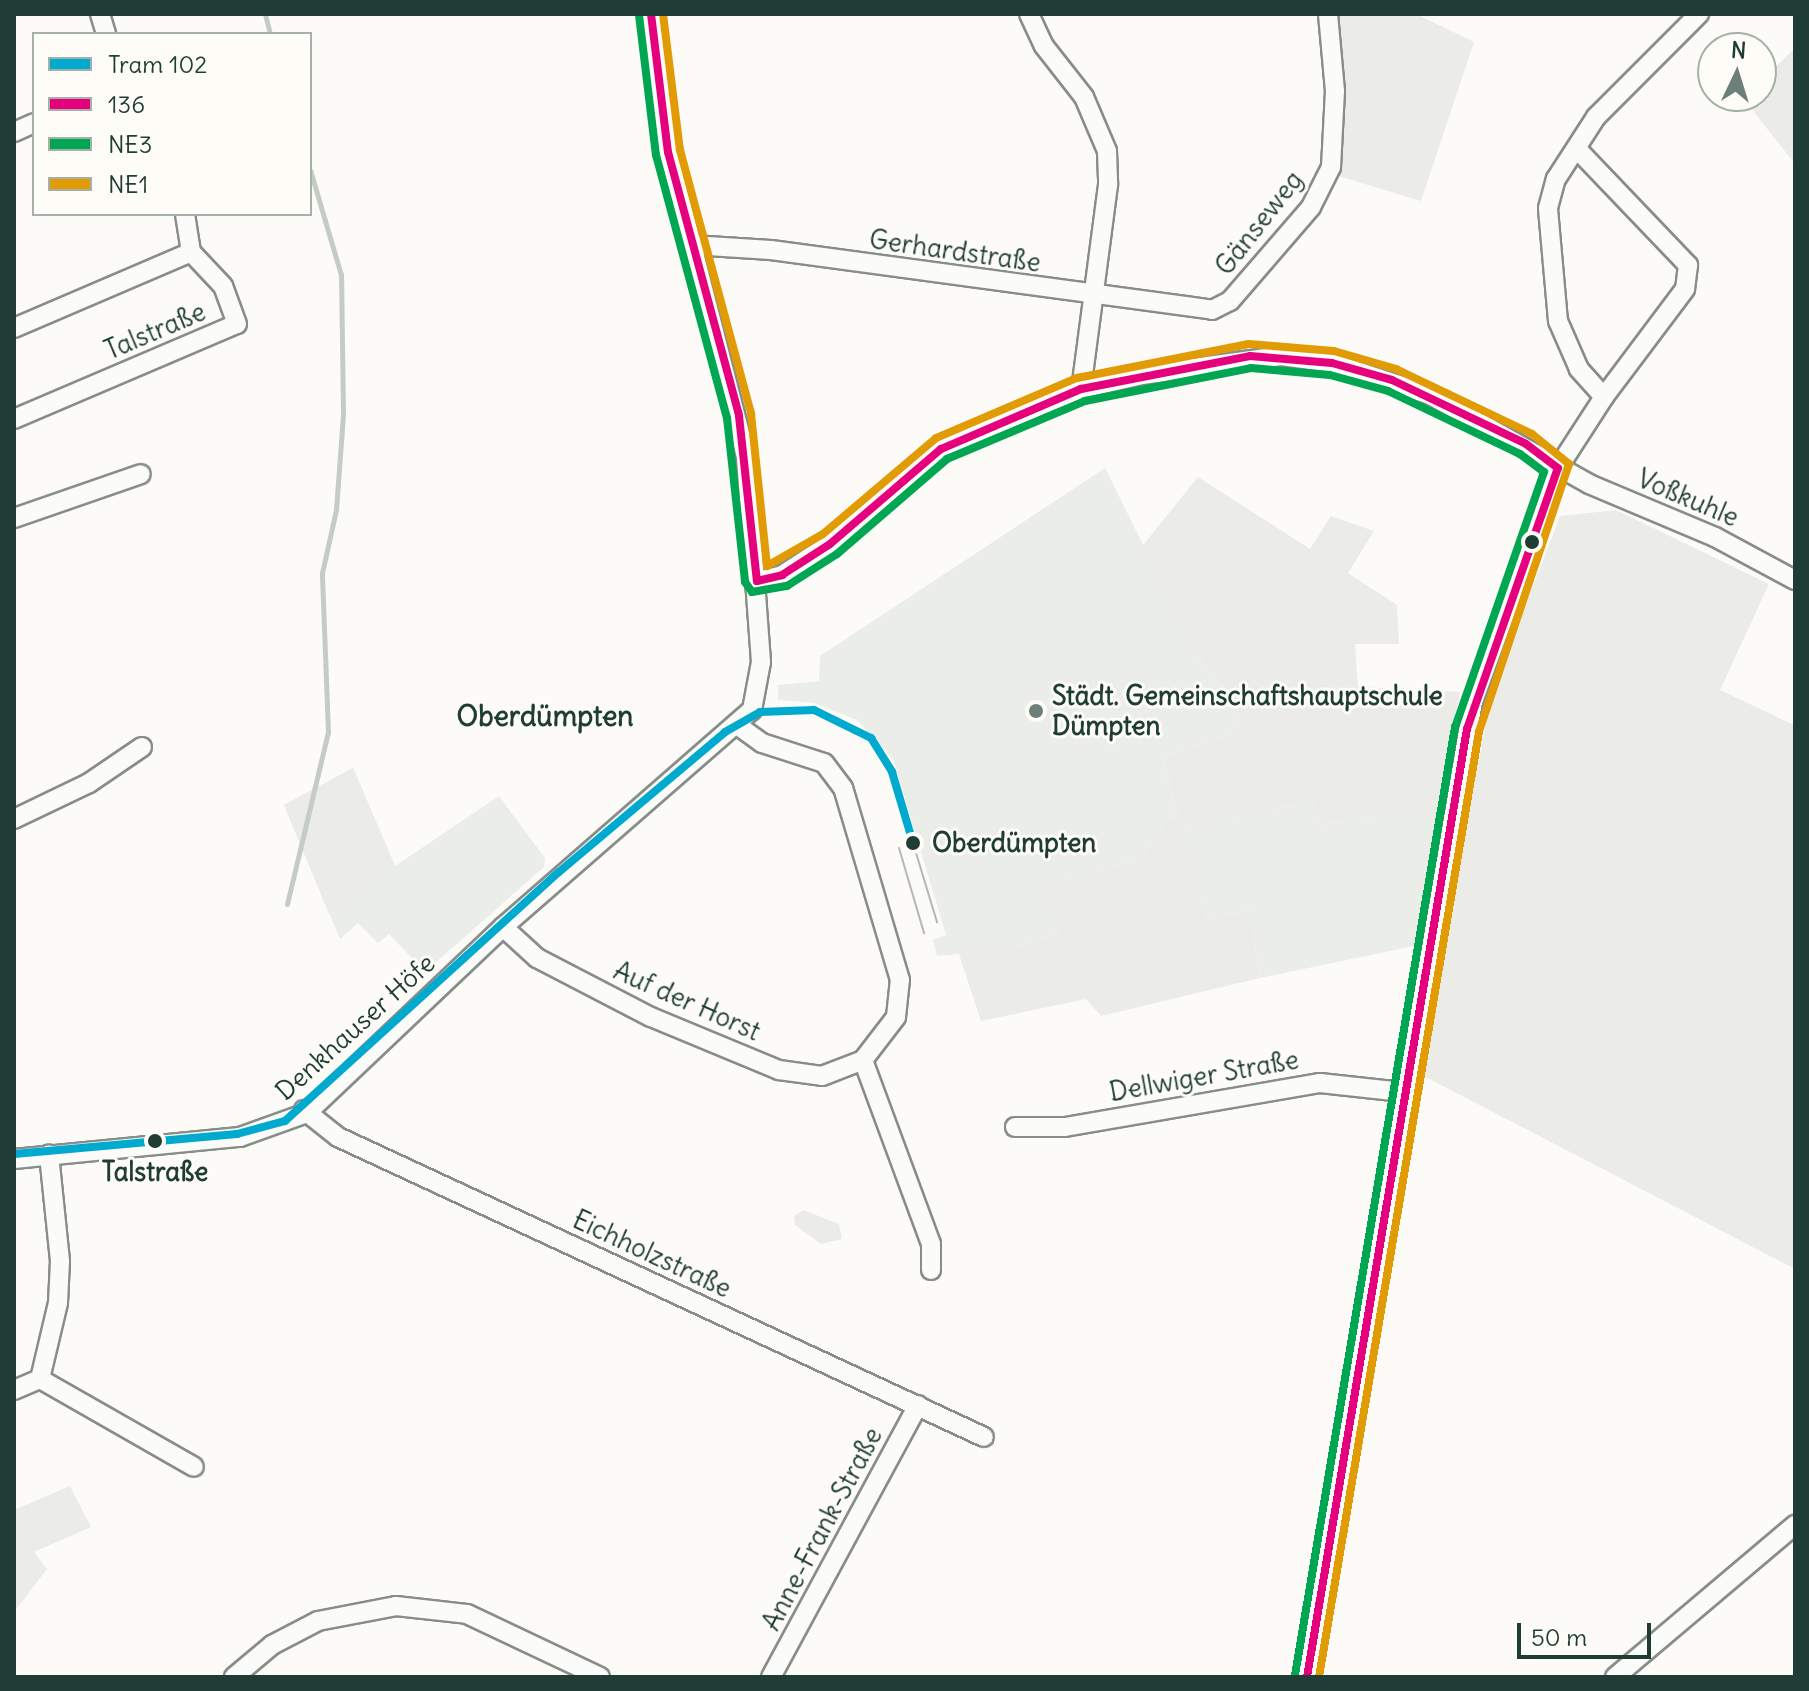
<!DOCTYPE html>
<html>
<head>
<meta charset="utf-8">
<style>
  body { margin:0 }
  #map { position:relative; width:1809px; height:1691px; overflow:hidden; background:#fcfbf8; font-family:Delius,sans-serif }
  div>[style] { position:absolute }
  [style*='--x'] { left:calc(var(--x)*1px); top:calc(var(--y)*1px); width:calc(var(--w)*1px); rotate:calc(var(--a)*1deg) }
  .built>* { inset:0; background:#ebede8 }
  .green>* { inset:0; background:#ebece8 }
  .stream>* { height:5px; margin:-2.5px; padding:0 2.5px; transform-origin:2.5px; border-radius:2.5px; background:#c5ccc6 }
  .roads { filter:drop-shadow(2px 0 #888d8a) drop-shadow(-2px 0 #888d8a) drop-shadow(0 2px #888d8a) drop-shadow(0 -2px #888d8a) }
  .minor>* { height:18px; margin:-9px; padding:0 9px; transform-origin:9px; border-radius:9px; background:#fbfbf9 }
  .tram>* { height:2px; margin:-1px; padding:0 1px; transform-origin:1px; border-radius:1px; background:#b5b8b6 }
  .bus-1>* { height:8px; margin:-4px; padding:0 4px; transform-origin:4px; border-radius:4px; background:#e5007d }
  .bus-2>* { height:8px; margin:-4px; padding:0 4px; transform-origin:4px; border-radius:4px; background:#00a651 }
  .bus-3>* { height:8px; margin:-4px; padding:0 4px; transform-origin:4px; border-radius:4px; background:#e19c05 }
  .tram-1>* { height:8px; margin:-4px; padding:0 4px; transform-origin:4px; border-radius:4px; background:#00a9ce }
  .dots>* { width:22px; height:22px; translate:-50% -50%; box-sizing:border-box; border:4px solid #fdfcf7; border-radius:50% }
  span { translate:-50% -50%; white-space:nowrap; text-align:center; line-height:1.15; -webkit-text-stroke:6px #fdfcf7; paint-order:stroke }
  .street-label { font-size:26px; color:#1f3d34 }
  .poi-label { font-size:26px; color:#1f3d34; font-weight:700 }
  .left { translate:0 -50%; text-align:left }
  .stop-label { font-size:26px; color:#1f3d34; font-weight:700 }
  .neighbourhood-label { font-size:28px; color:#1f3d34; font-weight:700 }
  .frame { position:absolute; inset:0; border:16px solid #1f3d34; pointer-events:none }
  .legend { position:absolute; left:32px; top:32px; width:280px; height:184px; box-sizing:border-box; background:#fdfcf7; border:2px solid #a4b0a9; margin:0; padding:10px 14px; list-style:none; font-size:24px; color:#1f3d34 }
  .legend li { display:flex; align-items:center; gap:16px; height:40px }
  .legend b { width:40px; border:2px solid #a4b0a9 }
  .north { position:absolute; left:1697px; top:32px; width:80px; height:80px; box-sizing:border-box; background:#fdfcf7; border:2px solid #a4b0a9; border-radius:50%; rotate:4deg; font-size:22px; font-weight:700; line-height:32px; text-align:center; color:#1f3d34 }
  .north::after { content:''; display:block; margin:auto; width:28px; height:36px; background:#6c8079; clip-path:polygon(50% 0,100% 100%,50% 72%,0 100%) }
  .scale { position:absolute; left:1517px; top:1623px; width:134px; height:36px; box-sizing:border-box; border:4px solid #1f3d34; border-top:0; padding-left:10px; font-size:24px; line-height:28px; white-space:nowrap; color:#1f3d34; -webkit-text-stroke:6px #fdfcf7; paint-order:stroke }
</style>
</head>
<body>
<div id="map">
  <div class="built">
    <div style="clip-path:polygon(1105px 468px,1196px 652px,1234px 699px,1242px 731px,1163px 757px,1178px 817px,1167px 820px,1143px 859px,1045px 887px,1061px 933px,1008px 949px,937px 956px,933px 940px,946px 935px,893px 759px,857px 720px,814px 703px,778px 700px,778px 685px,819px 681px,820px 656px)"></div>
    <div style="clip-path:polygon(353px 768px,395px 866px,499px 796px,545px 858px,544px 867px,425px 972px,389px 934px,378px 943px,358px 923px,340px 939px,284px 805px)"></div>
    <div style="clip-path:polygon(1312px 802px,1322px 825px,1370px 816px,1437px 816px,1414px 946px,1260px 978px,1250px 911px,1205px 920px,1181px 826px)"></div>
  </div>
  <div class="green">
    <div style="clip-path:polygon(1325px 14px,1416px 14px,1474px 42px,1421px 201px,1322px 171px)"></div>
    <div style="clip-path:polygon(1795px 48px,1795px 164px,1743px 98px,1761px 96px,1761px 81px)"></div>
    <div style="clip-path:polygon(1198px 477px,1310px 549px,1331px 516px,1374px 531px,1348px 573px,1397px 605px,1399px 644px,1355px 644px,1358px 687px,1460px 692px,1437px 816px,1370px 816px,1322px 825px,1312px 802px,1182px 826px,1205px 920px,1250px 911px,1260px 978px,1101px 1016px,1086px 999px,981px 1021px,958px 951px,1008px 949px,1061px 933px,1044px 887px,1143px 859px,1167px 820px,1178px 817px,1163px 757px,1242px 731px,1234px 699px,1196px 652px,1140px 549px)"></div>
    <div style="clip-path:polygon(1616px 510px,1769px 584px,1720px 690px,1792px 724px,1795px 720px,1795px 1269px,1418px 1073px,1492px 693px,1560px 516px)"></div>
    <div style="clip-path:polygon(353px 768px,395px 866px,329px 914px,284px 805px)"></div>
    <div style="clip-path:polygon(803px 1210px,839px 1224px,842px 1239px,821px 1244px,795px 1225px,794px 1216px)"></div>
    <div style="clip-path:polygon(70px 1486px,91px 1527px,34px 1552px,47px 1569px,14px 1612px,14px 1510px)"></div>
  </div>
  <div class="stream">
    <div style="--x:265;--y:14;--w:21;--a:76"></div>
    <div style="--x:287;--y:904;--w:177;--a:-76.6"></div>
    <div style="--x:328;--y:732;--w:159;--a:-92.2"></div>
    <div style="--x:322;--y:573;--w:65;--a:-77.5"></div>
    <div style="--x:336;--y:510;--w:96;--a:-85.8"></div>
    <div style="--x:343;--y:414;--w:139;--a:-90.8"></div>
    <div style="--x:341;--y:275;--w:109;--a:-106.4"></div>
  </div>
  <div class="roads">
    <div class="minor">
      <div style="--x:100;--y:14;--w:21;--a:73"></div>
      <div style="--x:1029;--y:14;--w:35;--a:65"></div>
      <div style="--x:1044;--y:46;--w:65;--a:51.9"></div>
      <div style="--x:1084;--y:97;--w:59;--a:66.9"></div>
      <div style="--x:1107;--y:151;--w:34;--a:88"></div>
      <div style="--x:1108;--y:185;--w:206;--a:97.5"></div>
      <div style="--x:14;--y:132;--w:22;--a:-24"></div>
      <div style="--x:1577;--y:149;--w:161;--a:46.3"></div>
      <div style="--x:1688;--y:265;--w:24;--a:97"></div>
      <div style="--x:1685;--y:289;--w:135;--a:126.9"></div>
      <div style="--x:692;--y:245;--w:79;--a:3.6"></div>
      <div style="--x:771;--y:250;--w:445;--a:7.7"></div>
      <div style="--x:1212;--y:310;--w:20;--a:-27"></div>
      <div style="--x:1230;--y:301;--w:124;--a:-49.2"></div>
      <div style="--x:1311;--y:207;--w:45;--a:-63.4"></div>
      <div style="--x:1331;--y:167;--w:76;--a:-87"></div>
      <div style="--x:1335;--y:91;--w:77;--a:-95.2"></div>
      <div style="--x:14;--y:328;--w:193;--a:-23.2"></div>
      <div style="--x:191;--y:252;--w:38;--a:-99"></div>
      <div style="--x:14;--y:419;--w:242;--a:-23.1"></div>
      <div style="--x:237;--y:324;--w:40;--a:-110.2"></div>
      <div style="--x:223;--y:286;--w:47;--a:-133.3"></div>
      <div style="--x:14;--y:518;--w:134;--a:-19.1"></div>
      <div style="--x:757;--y:581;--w:26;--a:-13"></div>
      <div style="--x:782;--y:575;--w:57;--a:-32.9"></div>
      <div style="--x:830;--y:544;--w:146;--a:-40.6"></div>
      <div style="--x:941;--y:449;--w:98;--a:-23.4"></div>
      <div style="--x:1031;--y:410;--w:54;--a:-22.8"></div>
      <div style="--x:1081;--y:389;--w:63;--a:-12.9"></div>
      <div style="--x:1142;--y:375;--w:140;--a:-7.8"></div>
      <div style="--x:1281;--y:356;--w:51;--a:7.8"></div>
      <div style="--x:1332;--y:363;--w:103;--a:18.1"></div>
      <div style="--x:1430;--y:395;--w:182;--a:29.2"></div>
      <div style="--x:1589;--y:484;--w:137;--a:22.8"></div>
      <div style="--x:1715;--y:537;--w:91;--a:28.3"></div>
      <div style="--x:14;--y:819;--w:83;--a:-25.6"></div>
      <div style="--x:89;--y:783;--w:64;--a:-34.2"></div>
      <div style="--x:503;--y:927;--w:46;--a:42.4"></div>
      <div style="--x:537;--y:958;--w:128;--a:27.4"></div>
      <div style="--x:651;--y:1017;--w:139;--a:22.5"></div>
      <div style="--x:779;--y:1070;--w:43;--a:7.9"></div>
      <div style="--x:822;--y:1076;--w:44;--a:-21.3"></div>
      <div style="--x:863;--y:1060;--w:54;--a:-52.5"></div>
      <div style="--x:896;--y:1017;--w:37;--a:-84"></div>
      <div style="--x:900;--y:980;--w:200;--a:-106.5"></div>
      <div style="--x:843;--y:788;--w:31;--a:-127"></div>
      <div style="--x:824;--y:763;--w:65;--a:-162.1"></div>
      <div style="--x:762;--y:743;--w:29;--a:-144"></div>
      <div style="--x:863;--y:1060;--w:196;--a:69.7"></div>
      <div style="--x:931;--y:1244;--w:26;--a:90"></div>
      <div style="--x:304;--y:1110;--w:43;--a:38.5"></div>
      <div style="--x:338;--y:1137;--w:712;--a:24.91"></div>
      <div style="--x:1015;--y:1127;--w:50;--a:0"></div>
      <div style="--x:1065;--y:1127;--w:259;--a:-9.8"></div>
      <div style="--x:1320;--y:1083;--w:83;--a:6.2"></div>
      <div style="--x:14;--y:1159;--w:227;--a:-5.6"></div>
      <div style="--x:240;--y:1137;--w:71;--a:-19.7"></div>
      <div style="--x:307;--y:1113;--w:270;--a:-43.5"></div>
      <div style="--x:503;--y:927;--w:330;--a:-41.1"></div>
      <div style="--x:752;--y:710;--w:49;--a:-79.4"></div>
      <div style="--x:761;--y:662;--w:206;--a:-94.2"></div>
      <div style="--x:746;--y:457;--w:315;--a:-104.3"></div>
      <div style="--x:668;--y:152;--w:139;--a:-97"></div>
      <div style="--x:40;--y:1379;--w:78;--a:-76.7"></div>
      <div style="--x:58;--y:1303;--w:42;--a:-87.3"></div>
      <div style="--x:60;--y:1261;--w:107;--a:-95.9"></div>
      <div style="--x:14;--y:1390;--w:28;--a:-23"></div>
      <div style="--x:40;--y:1379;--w:177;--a:29.7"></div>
      <div style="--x:234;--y:1677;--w:50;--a:-40.1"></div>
      <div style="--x:272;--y:1645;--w:52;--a:-27.6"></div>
      <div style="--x:318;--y:1621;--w:79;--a:-10.9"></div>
      <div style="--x:396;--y:1606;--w:71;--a:6.4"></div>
      <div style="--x:467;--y:1614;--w:147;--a:25.3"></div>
      <div style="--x:771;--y:1677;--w:309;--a:-61.6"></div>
      <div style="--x:1307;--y:1677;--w:989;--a:-80.34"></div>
      <div style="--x:1473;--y:702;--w:249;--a:-70"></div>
      <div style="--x:1558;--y:468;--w:85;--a:-57.1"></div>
      <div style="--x:1604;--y:397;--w:38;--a:-132"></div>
      <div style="--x:1579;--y:369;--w:52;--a:-113.6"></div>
      <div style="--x:1558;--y:321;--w:113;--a:-95.1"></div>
      <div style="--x:1548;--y:208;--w:30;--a:-75"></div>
      <div style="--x:1556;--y:179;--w:74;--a:-57.2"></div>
      <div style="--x:1596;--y:117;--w:146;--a:-45"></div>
      <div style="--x:1615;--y:1677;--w:236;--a:-40.2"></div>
    </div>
  </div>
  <div class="tram">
    <div style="--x:913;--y:843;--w:83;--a:73.1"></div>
    <div style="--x:899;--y:848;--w:89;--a:73.6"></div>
  </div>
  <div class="bus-1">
    <div style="--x:651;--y:14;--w:139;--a:83"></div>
    <div style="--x:668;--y:152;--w:273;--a:74.9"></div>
    <div style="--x:739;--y:416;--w:166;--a:83.8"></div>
    <div style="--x:757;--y:581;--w:26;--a:-13"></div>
    <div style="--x:782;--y:575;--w:57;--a:-32.9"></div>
    <div style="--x:830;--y:544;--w:146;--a:-40.6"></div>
    <div style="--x:941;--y:449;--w:152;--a:-23.2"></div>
    <div style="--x:1081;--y:389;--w:172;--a:-11"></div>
    <div style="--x:1250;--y:356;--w:82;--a:4.9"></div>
    <div style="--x:1332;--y:363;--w:62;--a:15.8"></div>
    <div style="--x:1392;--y:380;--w:148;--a:25.5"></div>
    <div style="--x:1526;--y:444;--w:40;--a:37"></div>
    <div style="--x:1307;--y:1677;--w:961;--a:-80.42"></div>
    <div style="--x:1467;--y:729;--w:276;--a:-70.8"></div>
  </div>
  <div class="bus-2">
    <div style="--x:639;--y:15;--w:141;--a:83.1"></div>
    <div style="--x:656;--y:155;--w:272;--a:74.9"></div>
    <div style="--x:727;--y:418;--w:165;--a:83.7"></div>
    <div style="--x:745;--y:582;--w:12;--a:55"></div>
    <div style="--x:752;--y:592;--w:36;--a:-10"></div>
    <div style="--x:787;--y:586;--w:59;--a:-32.6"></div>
    <div style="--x:837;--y:554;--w:145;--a:-40.8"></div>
    <div style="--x:947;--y:459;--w:150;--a:-22.8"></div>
    <div style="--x:1085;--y:401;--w:169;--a:-11.2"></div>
    <div style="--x:1251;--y:368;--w:79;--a:5.1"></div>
    <div style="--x:1330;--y:375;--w:60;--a:15.4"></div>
    <div style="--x:1388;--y:391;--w:146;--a:25.5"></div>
    <div style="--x:1520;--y:454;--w:30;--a:37"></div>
    <div style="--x:1544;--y:472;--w:270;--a:109.2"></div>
    <div style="--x:1455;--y:727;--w:961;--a:99.58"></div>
  </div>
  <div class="bus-3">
    <div style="--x:663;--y:14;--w:137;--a:82.9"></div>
    <div style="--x:680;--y:150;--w:273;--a:74.9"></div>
    <div style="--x:751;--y:414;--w:153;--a:84"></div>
    <div style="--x:767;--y:566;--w:64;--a:-29.7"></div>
    <div style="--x:823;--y:534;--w:148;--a:-40.3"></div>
    <div style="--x:936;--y:438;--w:153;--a:-23.1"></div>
    <div style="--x:1077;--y:378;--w:175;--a:-11.2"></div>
    <div style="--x:1249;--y:344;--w:85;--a:4.7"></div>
    <div style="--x:1334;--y:351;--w:65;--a:16.2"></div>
    <div style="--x:1396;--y:369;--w:151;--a:25.5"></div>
    <div style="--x:1532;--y:434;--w:48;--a:39"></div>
    <div style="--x:1569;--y:464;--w:283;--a:108.6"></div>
    <div style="--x:1479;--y:732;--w:958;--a:99.61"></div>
  </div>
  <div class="tram-1">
    <div style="--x:14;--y:1154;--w:224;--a:-5.1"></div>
    <div style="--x:237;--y:1134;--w:50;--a:-15.2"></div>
    <div style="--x:285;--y:1121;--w:370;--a:-42.3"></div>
    <div style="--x:559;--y:872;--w:217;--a:-40.1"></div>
    <div style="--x:725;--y:732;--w:40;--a:-29.7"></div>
    <div style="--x:760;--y:712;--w:54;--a:-2.1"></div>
    <div style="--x:814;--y:710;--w:64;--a:26.2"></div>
    <div style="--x:871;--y:738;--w:40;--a:58"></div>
    <div style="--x:892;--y:772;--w:74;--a:73.5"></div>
  </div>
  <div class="dots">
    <div style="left:1532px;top:542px;background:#1f3d34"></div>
    <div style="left:1036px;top:711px;background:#6c8079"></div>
    <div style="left:913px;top:843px;background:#1f3d34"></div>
    <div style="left:155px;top:1141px;background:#1f3d34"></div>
  </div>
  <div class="street-label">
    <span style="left:1259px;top:223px;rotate:-52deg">Gänseweg</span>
    <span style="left:955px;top:251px;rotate:8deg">Gerhardstraße</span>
    <span style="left:155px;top:331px;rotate:-23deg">Talstraße</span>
    <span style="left:1688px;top:498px;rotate:23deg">Voßkuhle</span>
    <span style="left:687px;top:1001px;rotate:24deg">Auf der Horst</span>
    <span style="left:355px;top:1027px;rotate:-42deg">Denkhauser Höfe</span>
    <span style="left:1204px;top:1076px;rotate:-10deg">Dellwiger Straße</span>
    <span style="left:652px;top:1254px;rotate:25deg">Eichholzstraße</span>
    <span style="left:822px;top:1529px;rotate:-62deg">Anne-Frank-Straße</span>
  </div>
  <div class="poi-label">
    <span class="left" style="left:1052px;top:711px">Städt. Gemeinschaftshauptschule<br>Dümpten</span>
  </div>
  <div class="stop-label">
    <span class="left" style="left:932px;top:843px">Oberdümpten</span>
    <span style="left:155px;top:1172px">Talstraße</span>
  </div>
  <div class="neighbourhood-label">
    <span style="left:545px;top:716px">Oberdümpten</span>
  </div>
  <div class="frame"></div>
  <ul class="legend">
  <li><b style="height:10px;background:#00a9ce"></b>Tram 102</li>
  <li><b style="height:10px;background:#e5007d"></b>136</li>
  <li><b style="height:10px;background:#00a651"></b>NE3</li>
  <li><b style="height:10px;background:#e19c05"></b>NE1</li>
  </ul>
  <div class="north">N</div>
  <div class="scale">50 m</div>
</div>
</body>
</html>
